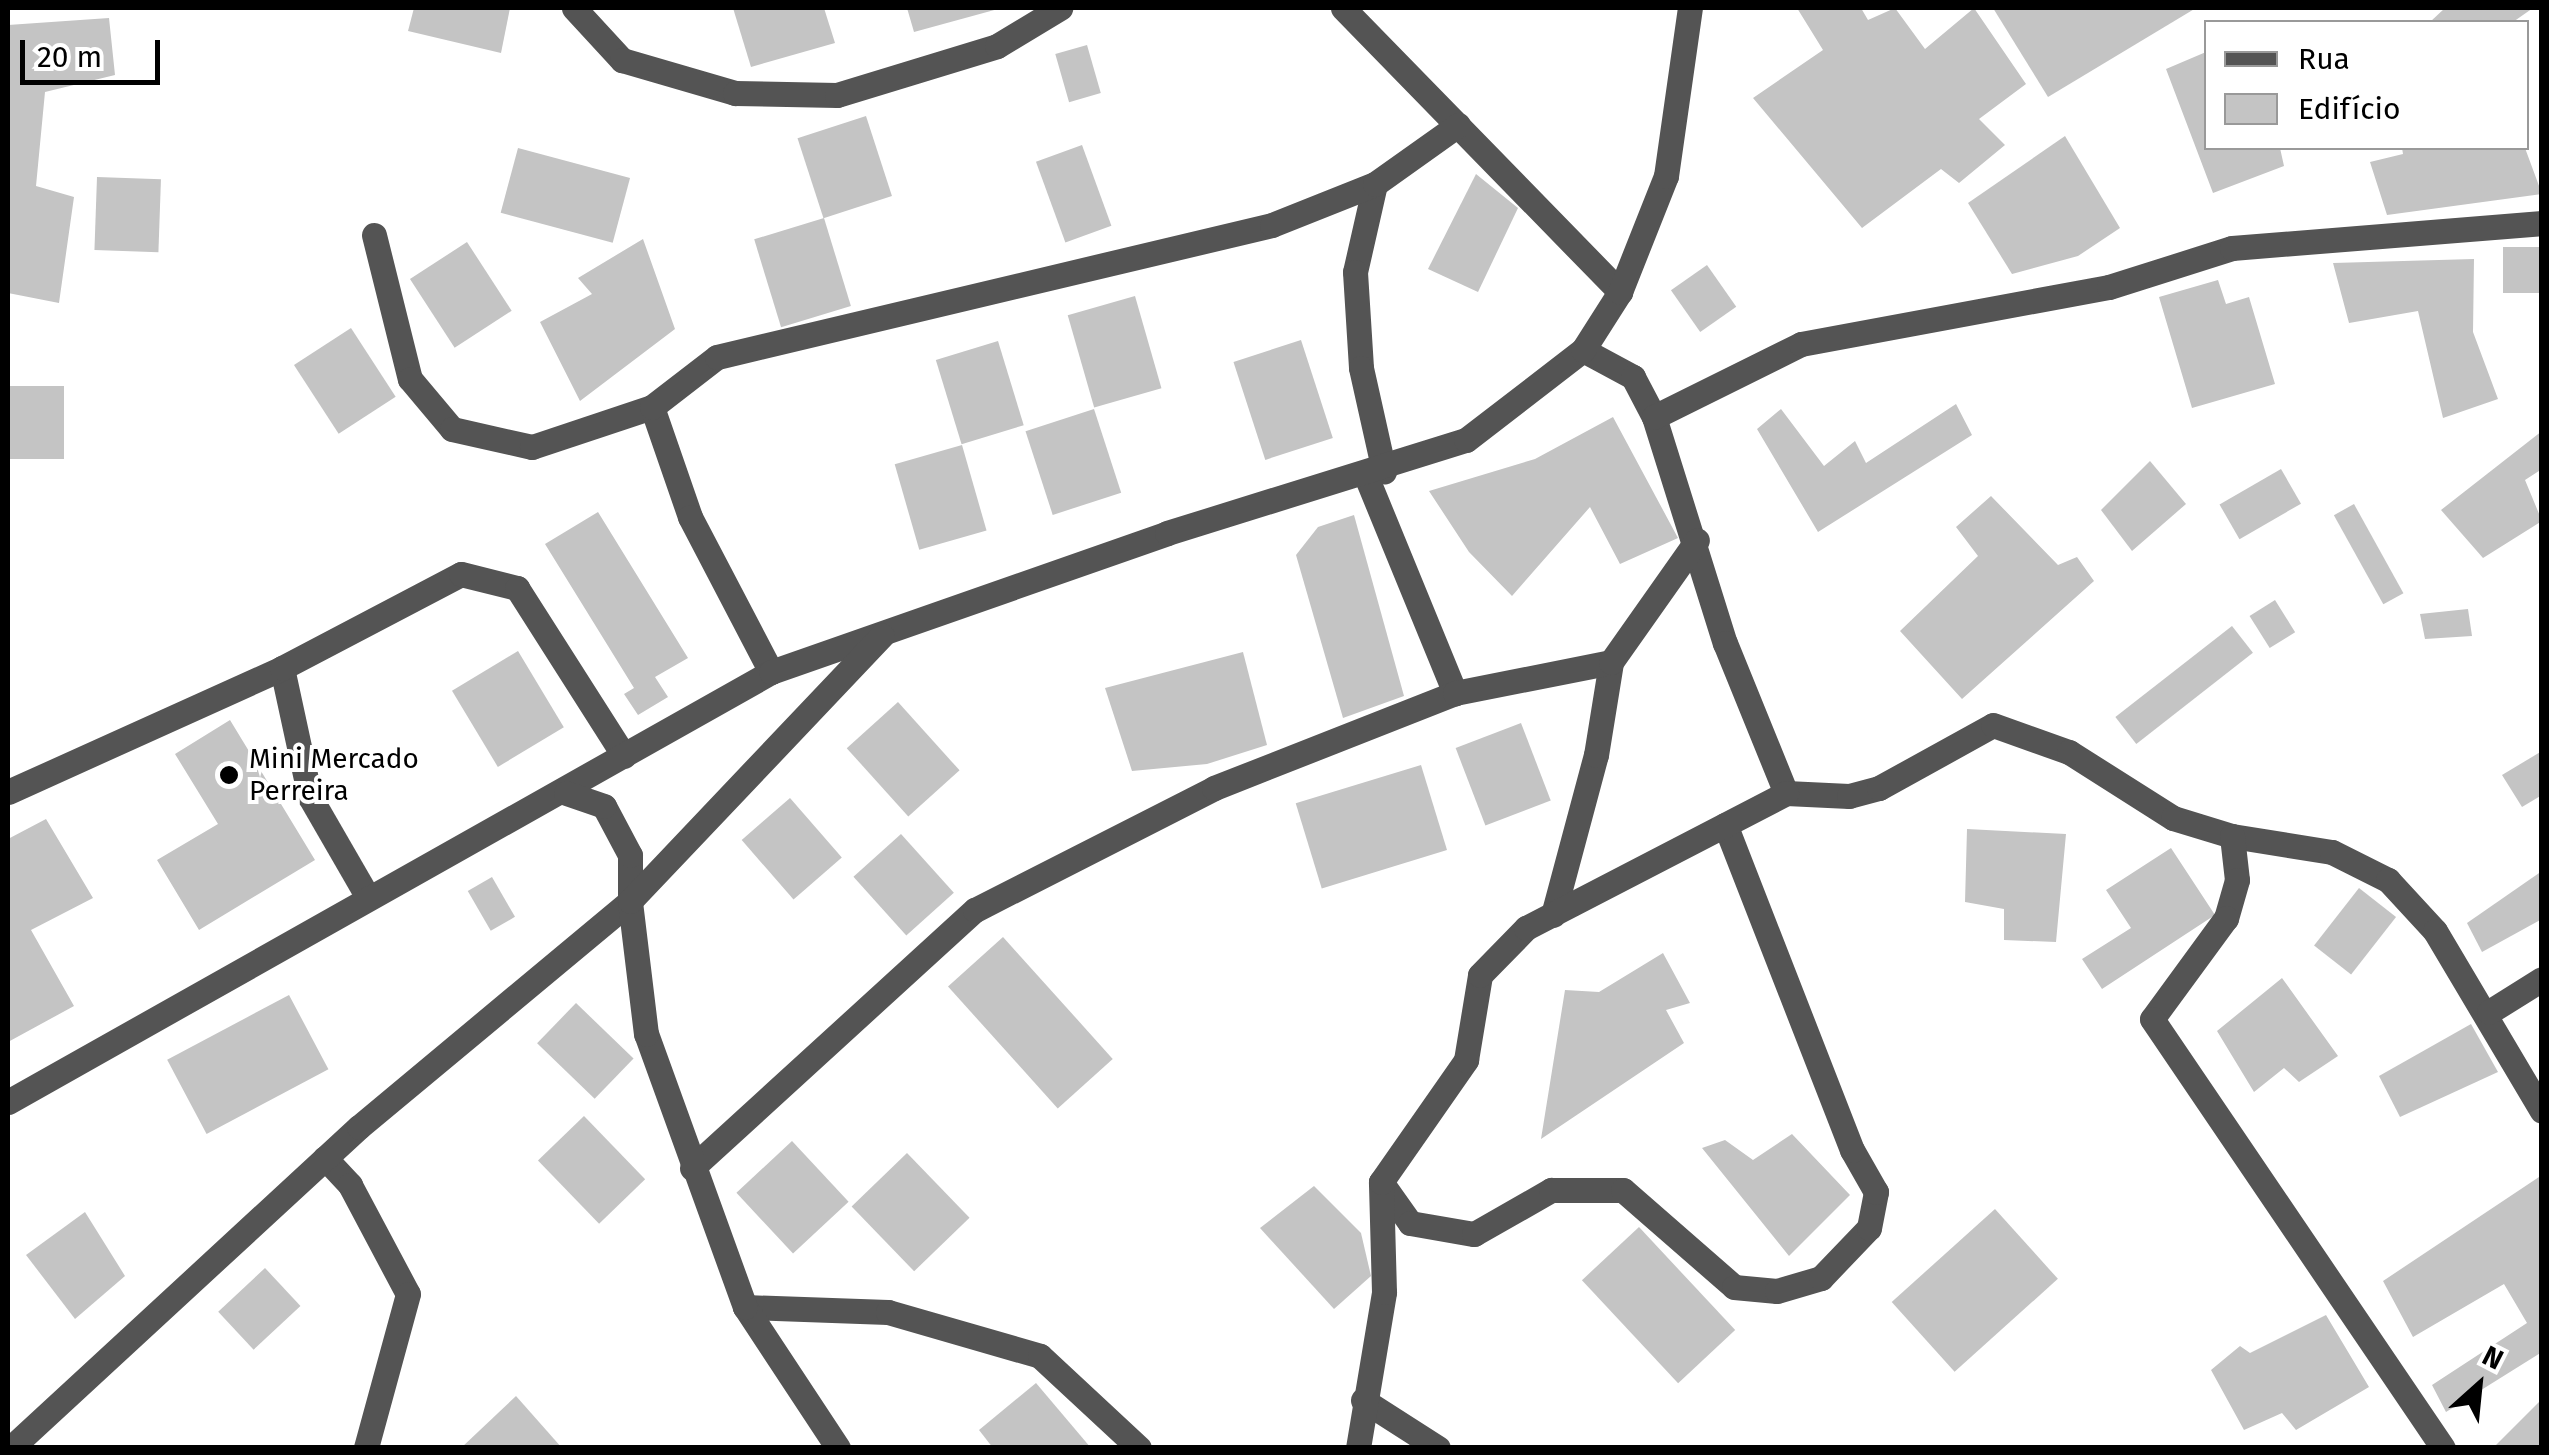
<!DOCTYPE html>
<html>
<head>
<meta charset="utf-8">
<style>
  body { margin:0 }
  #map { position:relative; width:2549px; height:1455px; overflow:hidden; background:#fff; font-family:"Fira Sans",sans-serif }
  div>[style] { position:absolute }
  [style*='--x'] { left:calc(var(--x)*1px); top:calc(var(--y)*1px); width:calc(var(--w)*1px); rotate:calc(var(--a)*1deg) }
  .building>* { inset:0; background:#c4c4c4; transform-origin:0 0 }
  .minor>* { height:25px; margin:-12.5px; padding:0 12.5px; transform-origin:12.5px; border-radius:12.5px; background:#545454 }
  .dots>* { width:28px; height:28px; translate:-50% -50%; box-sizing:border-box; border:5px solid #fff; border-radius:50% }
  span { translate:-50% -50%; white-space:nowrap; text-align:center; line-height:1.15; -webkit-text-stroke:8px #fff; paint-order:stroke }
  .poi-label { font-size:28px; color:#000 }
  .left { translate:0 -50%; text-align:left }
  .frame { position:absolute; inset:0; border:10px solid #000; pointer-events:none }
  .legend { position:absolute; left:2204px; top:20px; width:325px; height:130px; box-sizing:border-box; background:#fff; border:2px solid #999; margin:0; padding:12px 18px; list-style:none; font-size:30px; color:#000 }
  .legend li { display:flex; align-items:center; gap:20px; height:50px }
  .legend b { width:50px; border:2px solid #999 }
  .north { position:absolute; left:2429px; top:1335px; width:100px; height:100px; -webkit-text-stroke:8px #fff; paint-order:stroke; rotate:27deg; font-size:28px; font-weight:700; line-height:40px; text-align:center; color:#000 }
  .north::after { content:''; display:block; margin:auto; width:35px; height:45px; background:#000; clip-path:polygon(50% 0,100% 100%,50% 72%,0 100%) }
  .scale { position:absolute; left:20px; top:40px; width:140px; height:45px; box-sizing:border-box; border:5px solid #000; border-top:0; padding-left:12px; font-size:30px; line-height:35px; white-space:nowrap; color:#000; -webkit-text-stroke:8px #fff; paint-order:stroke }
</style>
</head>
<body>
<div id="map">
  <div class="building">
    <div style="clip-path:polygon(414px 8px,510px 8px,501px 53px,408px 31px)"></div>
    <div style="clip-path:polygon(733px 8px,824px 8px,835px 43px,751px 67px)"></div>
    <div style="clip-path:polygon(907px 8px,997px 8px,998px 9px,914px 32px)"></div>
    <div style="clip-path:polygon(1797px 8px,1861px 8px,1868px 20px,1895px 8px,1925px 49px,1974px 8px,2026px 84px,1979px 119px,2005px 145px,1959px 183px,1941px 169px,1862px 228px,1753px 98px,1823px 50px)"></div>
    <div style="clip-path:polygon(1993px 8px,2196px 8px,2048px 97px)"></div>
    <div style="clip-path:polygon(2445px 8px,2533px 8px,2513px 22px,2430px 22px)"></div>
    <div style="clip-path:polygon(109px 18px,115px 75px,45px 92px,36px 186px,74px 197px,59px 303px,8px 293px,8px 25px)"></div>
    <div style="left:1087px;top:45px;width:50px;height:33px;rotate:74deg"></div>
    <div style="clip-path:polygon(2206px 52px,2206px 148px,2280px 148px,2284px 166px,2213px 193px,2166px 69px)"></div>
    <div style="left:866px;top:116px;width:84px;height:72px;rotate:72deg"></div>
    <div style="clip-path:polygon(2065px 136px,2120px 228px,2078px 256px,2012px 274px,1968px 203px)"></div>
    <div style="left:1082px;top:145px;width:86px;height:49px;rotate:70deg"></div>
    <div style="left:518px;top:148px;width:116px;height:67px;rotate:15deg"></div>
    <div style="clip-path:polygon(2402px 148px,2525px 148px,2542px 194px,2387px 215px,2370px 162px,2403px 154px)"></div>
    <div style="clip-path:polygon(1476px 174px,1518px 208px,1478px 292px,1428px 269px)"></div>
    <div style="left:97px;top:177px;width:64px;height:73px;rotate:2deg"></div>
    <div style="left:824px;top:218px;width:92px;height:73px;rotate:73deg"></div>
    <div style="clip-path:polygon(643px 239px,675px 329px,580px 401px,540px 322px,592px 294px,578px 278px)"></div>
    <div style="left:467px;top:242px;width:82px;height:68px;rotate:57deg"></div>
    <div style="left:2542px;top:247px;width:46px;height:39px;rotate:90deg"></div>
    <div style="clip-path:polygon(2474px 259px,2473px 332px,2498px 399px,2443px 418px,2418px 311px,2349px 323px,2333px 263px)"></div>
    <div style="left:1707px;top:265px;width:51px;height:44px;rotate:55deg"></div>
    <div style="clip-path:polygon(2218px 280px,2226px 304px,2249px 297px,2275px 384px,2192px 408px,2159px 297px)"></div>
    <div style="left:1135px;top:296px;width:96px;height:70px;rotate:74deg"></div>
    <div style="left:351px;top:328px;width:82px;height:68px;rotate:57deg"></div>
    <div style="left:1301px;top:340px;width:103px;height:71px;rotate:72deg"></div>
    <div style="left:998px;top:341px;width:88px;height:65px;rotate:73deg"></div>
    <div style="left:8px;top:386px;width:56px;height:73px"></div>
    <div style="clip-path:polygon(1956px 404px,1972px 435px,1818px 532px,1757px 429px,1781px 409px,1824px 466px,1855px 441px,1866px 463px)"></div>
    <div style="left:1094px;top:409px;width:88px;height:72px;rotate:72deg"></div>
    <div style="clip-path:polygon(1613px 417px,1678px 538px,1620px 564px,1590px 507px,1512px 596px,1469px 552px,1429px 491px,1535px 459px)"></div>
    <div style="clip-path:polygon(2542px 431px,2542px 469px,2525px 480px,2542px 521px,2483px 558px,2441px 510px)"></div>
    <div style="left:962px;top:445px;width:89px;height:70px;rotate:74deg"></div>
    <div style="clip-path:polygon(2150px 461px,2186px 504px,2132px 551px,2101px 510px)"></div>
    <div style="left:2281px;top:469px;width:40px;height:71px;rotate:60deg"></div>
    <div style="clip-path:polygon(1991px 496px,2058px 565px,2077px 557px,2094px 581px,1962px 699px,1900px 631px,1978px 556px,1956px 527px)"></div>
    <div style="left:2354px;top:504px;width:102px;height:23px;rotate:61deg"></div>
    <div style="clip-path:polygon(598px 512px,688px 658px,655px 677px,668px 697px,638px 715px,624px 694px,634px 688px,545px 544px)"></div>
    <div style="clip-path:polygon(1354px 515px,1404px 696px,1343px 718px,1296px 555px,1318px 527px)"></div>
    <div style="left:2275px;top:600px;width:38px;height:30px;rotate:58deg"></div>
    <div style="clip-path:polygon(2468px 609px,2472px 636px,2425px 639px,2420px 614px)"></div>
    <div style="left:2232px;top:626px;width:34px;height:148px;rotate:52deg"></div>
    <div style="left:518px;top:651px;width:89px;height:77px;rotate:59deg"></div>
    <div style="clip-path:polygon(1243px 652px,1267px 745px,1207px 764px,1132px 771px,1105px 688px)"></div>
    <div style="left:898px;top:702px;width:92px;height:69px;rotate:48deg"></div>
    <div style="clip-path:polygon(230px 720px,315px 860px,199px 930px,157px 860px,218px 824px,175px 754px)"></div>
    <div style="left:1521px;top:723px;width:83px;height:70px;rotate:69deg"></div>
    <div style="clip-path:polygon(2542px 751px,2542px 795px,2522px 807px,2502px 775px)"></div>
    <div style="left:1421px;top:765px;width:89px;height:131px;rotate:73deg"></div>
    <div style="left:790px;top:798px;width:79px;height:64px;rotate:49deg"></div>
    <div style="clip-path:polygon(46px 819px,93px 898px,31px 930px,74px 1006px,8px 1042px,8px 839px)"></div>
    <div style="clip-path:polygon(1967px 829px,2066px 834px,2056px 942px,2004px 940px,2004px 909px,1965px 902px)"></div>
    <div style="left:901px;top:834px;width:79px;height:64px;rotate:48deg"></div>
    <div style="clip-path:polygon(2171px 848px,2215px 915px,2102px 989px,2082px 959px,2131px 928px,2106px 890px)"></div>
    <div style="clip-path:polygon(2542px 871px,2542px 919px,2482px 952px,2467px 923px)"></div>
    <div style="left:492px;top:877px;width:46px;height:28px;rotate:60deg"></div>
    <div style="left:2359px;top:888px;width:47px;height:73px;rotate:38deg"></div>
    <div style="left:1003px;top:937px;width:164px;height:74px;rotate:48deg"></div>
    <div style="clip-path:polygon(1663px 953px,1690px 1003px,1666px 1010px,1684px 1043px,1541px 1139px,1565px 990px,1599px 992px)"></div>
    <div style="clip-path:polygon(2282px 978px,2338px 1056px,2299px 1082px,2284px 1068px,2254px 1092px,2217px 1031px)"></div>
    <div style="left:289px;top:995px;width:84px;height:138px;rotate:62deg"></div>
    <div style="left:576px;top:1003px;width:80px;height:56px;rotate:44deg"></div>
    <div style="clip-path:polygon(2471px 1024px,2498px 1072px,2400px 1117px,2379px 1076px)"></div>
    <div style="left:584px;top:1116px;width:88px;height:64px;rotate:46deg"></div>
    <div style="clip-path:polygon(1792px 1134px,1850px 1195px,1789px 1256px,1702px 1148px,1725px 1140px,1753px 1160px)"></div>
    <div style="left:792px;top:1141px;width:83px;height:76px;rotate:47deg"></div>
    <div style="left:907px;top:1153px;width:90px;height:77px;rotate:46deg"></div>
    <div style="clip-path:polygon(2542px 1175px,2542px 1352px,2446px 1412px,2432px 1385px,2527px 1323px,2504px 1284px,2413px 1337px,2383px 1281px)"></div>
    <div style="clip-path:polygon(1314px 1186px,1361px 1233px,1371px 1276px,1334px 1309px,1260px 1228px)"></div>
    <div style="left:1995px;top:1209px;width:94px;height:139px;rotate:48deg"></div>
    <div style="clip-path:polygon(85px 1212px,125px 1276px,75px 1319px,26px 1255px)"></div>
    <div style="left:1639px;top:1227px;width:141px;height:78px;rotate:47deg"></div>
    <div style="left:265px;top:1268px;width:52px;height:64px;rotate:47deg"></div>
    <div style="clip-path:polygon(2326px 1315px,2369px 1387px,2296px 1430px,2282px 1413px,2244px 1430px,2211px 1370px,2240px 1346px,2250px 1353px)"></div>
    <div style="clip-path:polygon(1036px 1383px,1091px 1448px,993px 1448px,979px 1430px)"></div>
    <div style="clip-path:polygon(516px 1396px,562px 1448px,461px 1448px)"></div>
    <div style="clip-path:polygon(2542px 1399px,2542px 1448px,2493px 1448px)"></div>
  </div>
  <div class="minor">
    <div style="--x:574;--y:8;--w:71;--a:47.3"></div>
    <div style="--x:622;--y:60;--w:118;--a:16.3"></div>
    <div style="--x:735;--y:93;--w:102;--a:1.1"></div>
    <div style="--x:837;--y:95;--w:167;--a:-17"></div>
    <div style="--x:997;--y:46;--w:74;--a:-31.1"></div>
    <div style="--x:1343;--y:8;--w:397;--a:45.7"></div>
    <div style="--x:1375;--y:184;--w:90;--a:102.8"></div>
    <div style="--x:1355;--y:272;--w:96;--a:86.4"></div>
    <div style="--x:1361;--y:368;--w:106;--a:77.4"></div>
    <div style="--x:374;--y:235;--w:148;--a:76"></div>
    <div style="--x:410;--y:379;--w:65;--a:50"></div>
    <div style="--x:452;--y:429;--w:82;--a:12.7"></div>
    <div style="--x:532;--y:447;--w:126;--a:-18.4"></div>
    <div style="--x:652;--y:407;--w:116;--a:70.9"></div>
    <div style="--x:690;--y:517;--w:175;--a:62.4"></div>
    <div style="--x:1583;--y:350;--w:57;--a:28.4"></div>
    <div style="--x:1633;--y:377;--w:45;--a:62.3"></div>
    <div style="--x:1654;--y:417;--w:237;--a:72.6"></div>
    <div style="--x:1725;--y:643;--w:162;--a:67.9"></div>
    <div style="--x:1786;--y:793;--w:63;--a:2.7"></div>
    <div style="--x:1849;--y:796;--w:31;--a:-15"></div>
    <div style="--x:1879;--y:788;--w:130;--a:-28.9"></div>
    <div style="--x:1993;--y:725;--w:81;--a:19.6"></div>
    <div style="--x:2069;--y:752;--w:123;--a:32.4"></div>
    <div style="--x:2173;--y:818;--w:62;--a:17"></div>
    <div style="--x:2232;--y:836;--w:101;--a:9.1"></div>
    <div style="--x:2332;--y:852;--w:63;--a:26.6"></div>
    <div style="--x:2388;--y:880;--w:69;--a:47.3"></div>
    <div style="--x:2435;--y:931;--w:209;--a:59.3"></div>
    <div style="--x:652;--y:407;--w:82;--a:-37.6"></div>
    <div style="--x:717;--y:357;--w:570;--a:-13.38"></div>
    <div style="--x:1272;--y:225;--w:111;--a:-21.7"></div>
    <div style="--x:1375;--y:184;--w:102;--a:-35.4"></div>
    <div style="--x:1654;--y:417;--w:164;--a:-26.4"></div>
    <div style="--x:1801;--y:344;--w:313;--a:-10.5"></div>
    <div style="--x:2109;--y:287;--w:129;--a:-17.6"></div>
    <div style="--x:2232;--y:248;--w:311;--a:-4.6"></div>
    <div style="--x:1366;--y:476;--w:235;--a:67.7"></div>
    <div style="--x:282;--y:668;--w:132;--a:77.8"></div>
    <div style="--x:310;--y:797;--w:112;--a:60"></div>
    <div style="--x:8;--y:792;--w:301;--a:-24.3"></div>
    <div style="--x:282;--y:668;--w:202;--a:-27.7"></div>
    <div style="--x:461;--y:574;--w:58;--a:14"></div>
    <div style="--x:517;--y:588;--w:199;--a:57.5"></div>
    <div style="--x:2232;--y:836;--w:44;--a:83.5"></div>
    <div style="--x:2237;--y:880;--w:40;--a:106"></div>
    <div style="--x:2226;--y:918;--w:125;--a:126.2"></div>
    <div style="--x:2152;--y:1019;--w:518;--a:55.85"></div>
    <div style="--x:1553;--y:915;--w:166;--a:-75"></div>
    <div style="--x:1596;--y:755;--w:94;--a:-80.8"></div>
    <div style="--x:2489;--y:1012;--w:62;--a:-31.9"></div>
    <div style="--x:8;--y:1102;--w:876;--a:-29.4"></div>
    <div style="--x:771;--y:672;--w:420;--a:-19.3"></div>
    <div style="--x:1167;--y:533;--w:313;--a:-17.3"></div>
    <div style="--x:1466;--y:440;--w:148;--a:-37.6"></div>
    <div style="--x:1583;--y:350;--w:69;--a:-57.5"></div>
    <div style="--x:1620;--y:292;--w:125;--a:-68.4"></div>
    <div style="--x:1666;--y:176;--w:170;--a:-81.9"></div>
    <div style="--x:325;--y:1158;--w:37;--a:47"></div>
    <div style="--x:350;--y:1185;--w:123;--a:62"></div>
    <div style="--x:408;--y:1294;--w:160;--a:105.3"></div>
    <div style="--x:692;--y:1168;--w:383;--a:-42.4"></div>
    <div style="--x:975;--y:910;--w:268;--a:-27"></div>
    <div style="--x:1214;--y:788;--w:259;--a:-21.5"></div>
    <div style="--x:1455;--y:693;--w:159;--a:-11.2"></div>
    <div style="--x:1611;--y:662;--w:149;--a:-54.8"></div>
    <div style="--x:1381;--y:1182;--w:50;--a:54.7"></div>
    <div style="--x:1410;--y:1223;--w:65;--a:9.8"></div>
    <div style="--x:1474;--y:1234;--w:89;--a:-29.7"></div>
    <div style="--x:1551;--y:1190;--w:72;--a:0"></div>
    <div style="--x:1623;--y:1190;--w:147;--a:41.1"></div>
    <div style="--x:1734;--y:1287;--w:43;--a:5.3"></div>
    <div style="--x:1777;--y:1291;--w:46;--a:-16.5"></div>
    <div style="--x:1821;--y:1278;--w:69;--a:-46.2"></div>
    <div style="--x:1869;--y:1228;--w:37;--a:-79"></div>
    <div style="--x:1876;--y:1192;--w:48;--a:-119.7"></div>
    <div style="--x:1852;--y:1150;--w:349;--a:-111.3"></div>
    <div style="--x:745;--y:1307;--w:143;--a:2"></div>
    <div style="--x:888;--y:1312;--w:158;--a:16.1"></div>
    <div style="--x:1040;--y:1356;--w:135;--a:42.9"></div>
    <div style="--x:1363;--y:1400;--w:89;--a:32.6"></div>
    <div style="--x:11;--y:1448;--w:473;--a:-42.7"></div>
    <div style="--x:359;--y:1127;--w:353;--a:-39.8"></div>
    <div style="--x:630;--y:901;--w:46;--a:-90"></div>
    <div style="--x:630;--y:855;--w:55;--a:-118"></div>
    <div style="--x:604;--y:806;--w:40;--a:-161.1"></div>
    <div style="--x:838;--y:1448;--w:169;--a:-123.4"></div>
    <div style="--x:745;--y:1307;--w:290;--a:-109.9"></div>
    <div style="--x:646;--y:1034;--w:134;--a:-96.9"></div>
    <div style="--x:630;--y:901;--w:366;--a:-46.5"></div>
    <div style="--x:1358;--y:1448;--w:158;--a:-80.5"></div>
    <div style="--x:1384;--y:1292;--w:110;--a:-91.6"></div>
    <div style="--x:1381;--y:1182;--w:149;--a:-55.1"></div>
    <div style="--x:1466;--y:1060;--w:86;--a:-80.6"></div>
    <div style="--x:1480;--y:975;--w:66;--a:-45.6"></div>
    <div style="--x:1526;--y:928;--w:293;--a:-27.4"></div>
  </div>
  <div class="dots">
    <div style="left:229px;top:775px;background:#000"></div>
  </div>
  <div class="poi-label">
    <span class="left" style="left:249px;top:775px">Mini Mercado<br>Perreira</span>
  </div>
  <div class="frame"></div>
  <ul class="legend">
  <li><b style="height:12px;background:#545454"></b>Rua</li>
  <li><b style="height:28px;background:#c4c4c4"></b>Edifício</li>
  </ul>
  <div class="north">N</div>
  <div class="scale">20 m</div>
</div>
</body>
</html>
